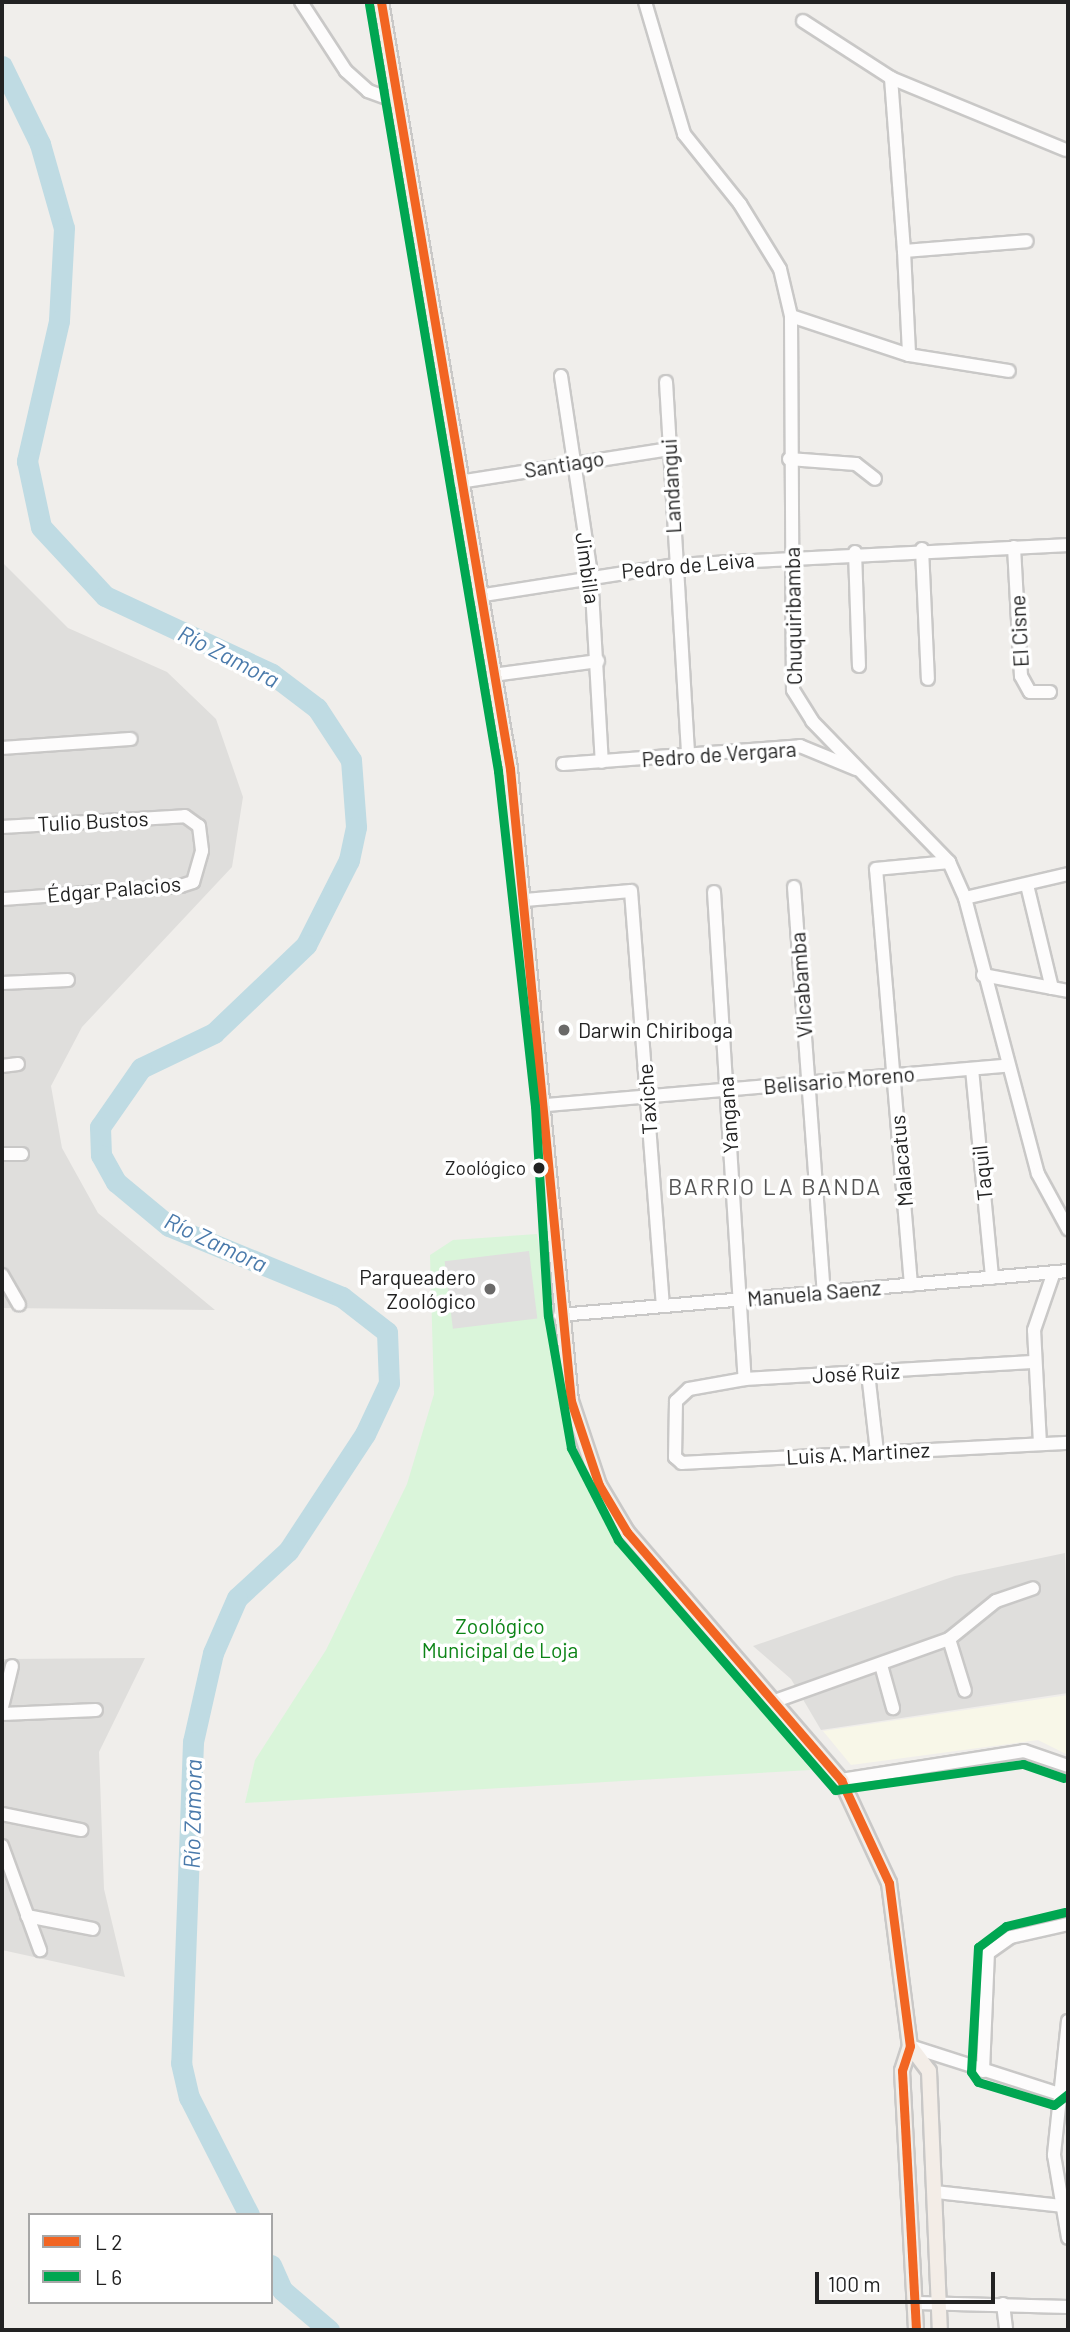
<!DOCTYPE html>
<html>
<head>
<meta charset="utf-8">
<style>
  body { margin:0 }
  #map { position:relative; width:1070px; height:2332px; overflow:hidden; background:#f0eeeb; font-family:Barlow,sans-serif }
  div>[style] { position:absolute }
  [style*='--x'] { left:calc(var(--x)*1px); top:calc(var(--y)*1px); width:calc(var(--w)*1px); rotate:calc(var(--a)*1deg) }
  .residential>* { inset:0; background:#dfdedc }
  .education>* { inset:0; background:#f8f7e8 }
  .park>* { inset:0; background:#daf5da }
  .parking>* { inset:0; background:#e0dfde; transform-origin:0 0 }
  .river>* { height:21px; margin:-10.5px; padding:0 10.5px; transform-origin:10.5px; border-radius:10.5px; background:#bfdbe3 }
  .roads { filter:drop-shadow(2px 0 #c9c8c7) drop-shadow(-2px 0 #c9c8c7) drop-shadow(0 2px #c9c8c7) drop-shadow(0 -2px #c9c8c7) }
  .minor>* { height:12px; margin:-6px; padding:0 6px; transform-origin:6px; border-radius:6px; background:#fdfcfc }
  .major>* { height:14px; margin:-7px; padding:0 7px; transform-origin:7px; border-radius:7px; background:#f3ede7 }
  .bus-1>* { height:9px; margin:-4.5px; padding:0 4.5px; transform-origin:4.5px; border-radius:4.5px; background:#f26522 }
  .bus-2>* { height:9px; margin:-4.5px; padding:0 4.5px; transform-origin:4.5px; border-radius:4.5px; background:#00a651 }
  .dots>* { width:19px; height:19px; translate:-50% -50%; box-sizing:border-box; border:4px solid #fff; border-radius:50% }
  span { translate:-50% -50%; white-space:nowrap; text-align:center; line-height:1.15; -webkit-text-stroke:7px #fff; paint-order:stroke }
  .bus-label { font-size:19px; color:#222 }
  .right { translate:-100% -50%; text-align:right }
  .street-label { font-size:21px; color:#222 }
  .poi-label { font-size:21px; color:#222 }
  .left { translate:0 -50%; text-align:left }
  .park-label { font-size:21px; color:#0c8416 }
  .water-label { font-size:23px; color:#4a7aab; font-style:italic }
  .neighbourhood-label { font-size:23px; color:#555; letter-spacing:2px }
  .frame { position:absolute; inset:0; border:4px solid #222; pointer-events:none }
  .legend { position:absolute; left:28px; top:2213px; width:245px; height:91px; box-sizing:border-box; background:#fff; border:2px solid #a7a7a7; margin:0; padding:9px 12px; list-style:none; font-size:21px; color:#222 }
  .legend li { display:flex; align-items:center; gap:14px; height:35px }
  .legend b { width:35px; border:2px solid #a7a7a7 }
  .scale { position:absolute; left:815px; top:2272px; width:180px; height:32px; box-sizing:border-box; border:4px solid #222; border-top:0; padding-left:9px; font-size:21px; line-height:24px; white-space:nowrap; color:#222; -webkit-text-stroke:5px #fff; paint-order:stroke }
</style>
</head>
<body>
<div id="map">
  <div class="residential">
    <div style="clip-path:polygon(2px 562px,68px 628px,167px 672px,216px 719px,243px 797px,232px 867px,82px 1027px,51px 1086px,62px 1148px,98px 1213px,215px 1310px,2px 1308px)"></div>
    <div style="clip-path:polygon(1065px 1553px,1068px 1693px,821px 1730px,791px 1679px,753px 1646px,955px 1576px)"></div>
    <div style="clip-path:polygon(145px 1658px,99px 1752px,104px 1889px,125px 1977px,2px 1950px,2px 1659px)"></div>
  </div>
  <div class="education">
    <div style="clip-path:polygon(1068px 1695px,1068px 1755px,1038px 1740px,851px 1765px,823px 1731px)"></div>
  </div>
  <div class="park">
    <div style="clip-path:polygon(537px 1234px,567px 1432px,588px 1484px,625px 1549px,811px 1770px,245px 1803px,255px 1760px,326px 1650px,407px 1484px,434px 1394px,430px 1255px,453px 1240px)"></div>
  </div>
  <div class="parking">
    <div style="left:529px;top:1251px;width:68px;height:85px;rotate:83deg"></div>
  </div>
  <div class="river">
    <div style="--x:2;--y:66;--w:87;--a:64"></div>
    <div style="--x:40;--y:144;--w:87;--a:74.1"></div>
    <div style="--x:64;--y:228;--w:93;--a:93.1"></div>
    <div style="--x:59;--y:321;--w:144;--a:102.9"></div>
    <div style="--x:27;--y:461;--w:67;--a:78"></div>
    <div style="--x:41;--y:527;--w:94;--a:47.2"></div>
    <div style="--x:105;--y:596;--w:184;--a:25"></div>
    <div style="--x:272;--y:674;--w:56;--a:37.1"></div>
    <div style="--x:317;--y:708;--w:62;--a:56.8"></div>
    <div style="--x:351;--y:760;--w:67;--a:85.7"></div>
    <div style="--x:356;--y:827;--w:34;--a:102"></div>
    <div style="--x:349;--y:860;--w:95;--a:116.8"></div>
    <div style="--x:306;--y:945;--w:127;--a:136.3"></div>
    <div style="--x:214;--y:1033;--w:81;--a:154.4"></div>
    <div style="--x:141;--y:1068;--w:72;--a:124.8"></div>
    <div style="--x:100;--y:1127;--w:28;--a:88"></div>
    <div style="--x:101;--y:1155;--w:31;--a:61"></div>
    <div style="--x:116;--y:1182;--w:69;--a:39.7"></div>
    <div style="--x:169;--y:1226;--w:187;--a:22.3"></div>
    <div style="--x:342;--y:1297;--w:57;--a:37.9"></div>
    <div style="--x:387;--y:1332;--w:51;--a:87.8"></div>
    <div style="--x:389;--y:1383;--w:56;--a:115.2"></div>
    <div style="--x:365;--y:1434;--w:140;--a:123.3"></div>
    <div style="--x:288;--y:1551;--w:69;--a:137.3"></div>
    <div style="--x:237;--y:1598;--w:60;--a:113.6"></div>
    <div style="--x:213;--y:1653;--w:91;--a:102.7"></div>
    <div style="--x:193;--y:1742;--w:321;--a:92.1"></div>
    <div style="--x:181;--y:2063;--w:35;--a:77"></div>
    <div style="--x:189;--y:2097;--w:132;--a:63"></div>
    <div style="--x:271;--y:2265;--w:27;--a:66"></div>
    <div style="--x:282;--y:2290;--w:62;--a:40.4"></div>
  </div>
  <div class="roads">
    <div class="minor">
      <div style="--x:301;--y:2;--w:82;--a:56.9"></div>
      <div style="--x:346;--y:71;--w:30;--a:42"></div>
      <div style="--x:368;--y:91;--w:30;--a:20"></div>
      <div style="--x:645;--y:2;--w:138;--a:73.5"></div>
      <div style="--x:684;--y:134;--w:90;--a:51.3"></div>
      <div style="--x:740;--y:204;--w:76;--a:58.4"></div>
      <div style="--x:780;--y:269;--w:48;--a:76.8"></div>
      <div style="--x:791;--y:316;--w:374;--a:89.7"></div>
      <div style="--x:793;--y:690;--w:36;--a:58"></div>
      <div style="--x:812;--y:721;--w:197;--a:45.8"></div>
      <div style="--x:949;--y:862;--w:39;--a:66"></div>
      <div style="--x:965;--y:898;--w:285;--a:75.2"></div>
      <div style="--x:1038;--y:1174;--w:63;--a:61.4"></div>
      <div style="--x:803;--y:21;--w:105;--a:32.9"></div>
      <div style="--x:891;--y:78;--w:173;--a:85.7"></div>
      <div style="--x:904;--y:251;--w:123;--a:-4.6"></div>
      <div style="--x:891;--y:78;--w:189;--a:22.4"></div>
      <div style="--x:904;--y:251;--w:104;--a:87.2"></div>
      <div style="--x:791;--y:316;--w:124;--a:18.3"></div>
      <div style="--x:909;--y:355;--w:101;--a:9.1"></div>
      <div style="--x:561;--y:376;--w:200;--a:81.4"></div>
      <div style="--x:591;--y:574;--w:188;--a:86.7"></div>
      <div style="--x:666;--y:382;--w:376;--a:86.6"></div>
      <div style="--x:789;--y:459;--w:67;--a:4.3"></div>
      <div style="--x:856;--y:464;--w:24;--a:38"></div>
      <div style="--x:459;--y:482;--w:213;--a:-8.9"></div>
      <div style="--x:1014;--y:547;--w:129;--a:86.9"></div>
      <div style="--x:1021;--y:676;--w:18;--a:61"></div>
      <div style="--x:1030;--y:692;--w:20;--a:0"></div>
      <div style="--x:922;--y:549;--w:130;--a:87.4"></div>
      <div style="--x:855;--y:552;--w:114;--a:88"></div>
      <div style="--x:478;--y:596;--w:199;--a:-8.9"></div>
      <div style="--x:675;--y:565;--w:394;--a:-2.9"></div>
      <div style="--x:493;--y:675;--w:106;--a:-7.6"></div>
      <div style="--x:2;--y:748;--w:129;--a:-4"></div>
      <div style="--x:563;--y:764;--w:238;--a:-4.3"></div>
      <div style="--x:800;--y:746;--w:61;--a:22.3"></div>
      <div style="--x:2;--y:827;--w:183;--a:-3.4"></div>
      <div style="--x:185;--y:816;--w:17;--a:36"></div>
      <div style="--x:199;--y:826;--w:25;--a:83"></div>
      <div style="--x:202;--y:851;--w:32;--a:106"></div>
      <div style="--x:193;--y:882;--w:13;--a:162"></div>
      <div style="--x:181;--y:886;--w:179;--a:175.8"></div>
      <div style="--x:1027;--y:885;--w:106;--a:76.4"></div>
      <div style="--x:794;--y:887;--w:406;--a:85.8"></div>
      <div style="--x:714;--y:892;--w:488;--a:86.4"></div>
      <div style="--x:965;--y:898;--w:106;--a:-13.1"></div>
      <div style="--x:525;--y:900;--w:106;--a:-4.9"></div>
      <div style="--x:631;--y:891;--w:416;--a:85.6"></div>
      <div style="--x:983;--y:975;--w:86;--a:10.7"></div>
      <div style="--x:2;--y:983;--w:66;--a:-2.6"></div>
      <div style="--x:2;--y:1066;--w:16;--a:-7"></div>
      <div style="--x:972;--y:1069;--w:210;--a:84.5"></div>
      <div style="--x:547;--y:1105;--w:460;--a:-4.9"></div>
      <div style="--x:2;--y:1154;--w:20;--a:0"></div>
      <div style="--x:2;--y:1275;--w:34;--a:60"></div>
      <div style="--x:911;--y:1285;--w:417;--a:-94.8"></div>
      <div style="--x:876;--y:869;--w:73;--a:-5.5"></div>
      <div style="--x:560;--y:1315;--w:510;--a:-4.95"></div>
      <div style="--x:1032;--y:1362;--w:288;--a:176.6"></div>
      <div style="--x:745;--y:1379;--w:57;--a:169.9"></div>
      <div style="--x:689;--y:1389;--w:18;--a:137"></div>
      <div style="--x:676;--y:1401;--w:56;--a:91"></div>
      <div style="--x:675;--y:1457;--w:9;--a:41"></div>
      <div style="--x:682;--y:1463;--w:387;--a:-3"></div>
      <div style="--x:868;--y:1373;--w:80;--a:83.5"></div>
      <div style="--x:1040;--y:1444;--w:114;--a:-93"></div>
      <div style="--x:1034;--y:1330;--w:61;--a:-71"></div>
      <div style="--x:949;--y:1639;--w:54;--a:72.9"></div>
      <div style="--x:881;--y:1665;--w:45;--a:74.4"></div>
      <div style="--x:775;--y:1701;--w:185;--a:-19.6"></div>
      <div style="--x:949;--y:1639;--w:60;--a:-39"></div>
      <div style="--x:996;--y:1601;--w:39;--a:-19"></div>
      <div style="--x:2;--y:1707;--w:42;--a:-76.3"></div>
      <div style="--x:2;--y:1714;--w:94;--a:-2.4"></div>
      <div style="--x:841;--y:1780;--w:185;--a:-9"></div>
      <div style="--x:1024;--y:1751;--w:46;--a:18.8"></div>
      <div style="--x:2;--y:1814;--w:81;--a:11.4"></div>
      <div style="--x:2;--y:1846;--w:111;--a:69.9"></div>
      <div style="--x:27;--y:1916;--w:67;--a:11.1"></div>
      <div style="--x:1068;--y:2021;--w:135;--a:96"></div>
      <div style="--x:1054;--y:2155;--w:84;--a:80.4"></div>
      <div style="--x:910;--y:2046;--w:153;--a:17.8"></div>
      <div style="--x:983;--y:2071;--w:118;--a:-87.6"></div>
      <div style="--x:988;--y:1953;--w:28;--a:-35"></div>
      <div style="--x:1011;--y:1937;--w:58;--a:-12.8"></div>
      <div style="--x:936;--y:2192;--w:127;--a:6.3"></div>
      <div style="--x:917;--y:2303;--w:151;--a:1.5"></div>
      <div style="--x:1003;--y:2304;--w:26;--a:83"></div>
    </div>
    <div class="major">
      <div style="--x:381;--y:2;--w:778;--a:80.45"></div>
      <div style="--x:510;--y:769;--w:635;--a:84.49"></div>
      <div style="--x:571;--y:1401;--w:89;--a:71.6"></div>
      <div style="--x:599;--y:1485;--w:55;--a:59.2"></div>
      <div style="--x:627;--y:1532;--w:328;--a:49.2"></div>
      <div style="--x:841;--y:1780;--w:114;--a:65"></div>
      <div style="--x:889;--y:1883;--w:164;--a:82.7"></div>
      <div style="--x:910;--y:2046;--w:26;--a:108"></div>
      <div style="--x:902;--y:2071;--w:259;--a:86.9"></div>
      <div style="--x:910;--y:2046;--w:31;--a:53"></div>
      <div style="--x:929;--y:2071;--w:259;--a:87.6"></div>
    </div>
  </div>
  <div class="bus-1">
    <div style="--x:381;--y:2;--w:778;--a:80.45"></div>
    <div style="--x:510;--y:769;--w:635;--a:84.49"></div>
    <div style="--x:571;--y:1401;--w:89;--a:71.6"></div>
    <div style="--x:599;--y:1485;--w:55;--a:59.2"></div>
    <div style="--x:627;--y:1532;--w:328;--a:49.2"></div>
    <div style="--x:841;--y:1780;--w:114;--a:65"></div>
    <div style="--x:889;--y:1883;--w:164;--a:82.7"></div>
    <div style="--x:910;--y:2046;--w:26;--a:108"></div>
    <div style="--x:902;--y:2071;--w:259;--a:86.9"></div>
  </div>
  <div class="bus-2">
    <div style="--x:369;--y:4;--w:778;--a:80.45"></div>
    <div style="--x:498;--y:771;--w:337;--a:83.7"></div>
    <div style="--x:535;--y:1106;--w:210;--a:86.5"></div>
    <div style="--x:548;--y:1316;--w:134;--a:80.1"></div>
    <div style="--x:571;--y:1448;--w:103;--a:62.9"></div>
    <div style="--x:618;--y:1540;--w:331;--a:49"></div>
    <div style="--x:835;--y:1790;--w:190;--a:-7.9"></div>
    <div style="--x:1023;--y:1764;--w:43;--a:18.9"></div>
    <div style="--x:1065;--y:1912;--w:61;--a:166.7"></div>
    <div style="--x:1006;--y:1926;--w:35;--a:143"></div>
    <div style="--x:978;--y:1947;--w:125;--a:93.2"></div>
    <div style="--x:971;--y:2072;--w:12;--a:55"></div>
    <div style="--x:978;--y:2082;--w:79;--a:16.8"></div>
    <div style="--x:1054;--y:2105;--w:18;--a:-38"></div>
  </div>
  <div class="dots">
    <div style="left:564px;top:1030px;background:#6a6968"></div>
    <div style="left:539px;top:1168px;background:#222"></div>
    <div style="left:490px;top:1289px;background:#6a6968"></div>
  </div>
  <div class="bus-label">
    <span class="right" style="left:526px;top:1168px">Zoológico</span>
  </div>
  <div class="street-label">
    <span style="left:564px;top:464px;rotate:-9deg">Santiago</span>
    <span style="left:671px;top:486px;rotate:-93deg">Landangui</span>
    <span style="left:688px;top:565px;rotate:-5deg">Pedro de Leiva</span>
    <span style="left:588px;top:568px;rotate:82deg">Jimbilla</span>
    <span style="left:793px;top:616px;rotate:-91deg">Chuquiribamba</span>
    <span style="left:1019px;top:631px;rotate:-93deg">El Cisne</span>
    <span style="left:719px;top:754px;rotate:-4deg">Pedro de Vergara</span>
    <span style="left:93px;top:821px;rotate:-3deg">Tulio Bustos</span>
    <span style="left:114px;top:889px;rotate:-5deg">Édgar Palacios</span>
    <span style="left:801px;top:985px;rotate:-94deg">Vilcabamba</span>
    <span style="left:839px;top:1080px;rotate:-5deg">Belisario Moreno</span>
    <span style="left:647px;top:1099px;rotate:-94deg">Taxiche</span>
    <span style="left:728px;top:1115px;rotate:-94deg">Yangana</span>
    <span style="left:901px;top:1161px;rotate:-95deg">Malacatus</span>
    <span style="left:982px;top:1173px;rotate:-96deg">Taquil</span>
    <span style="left:814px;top:1293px;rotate:-5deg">Manuela Saenz</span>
    <span style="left:856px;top:1373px;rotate:-3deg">José Ruiz</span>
    <span style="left:858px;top:1453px;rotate:-3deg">Luis A. Martinez</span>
  </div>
  <div class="poi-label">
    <span class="left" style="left:578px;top:1030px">Darwin Chiriboga</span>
    <span class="right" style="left:476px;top:1289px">Parqueadero<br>Zoológico</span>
  </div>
  <div class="park-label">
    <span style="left:500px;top:1638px">Zoológico<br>Municipal de Loja</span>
  </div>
  <div class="water-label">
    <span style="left:229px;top:656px;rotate:27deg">Río Zamora</span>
    <span style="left:216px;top:1242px;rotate:25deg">Río Zamora</span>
    <span style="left:192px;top:1814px;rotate:-89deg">Río Zamora</span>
  </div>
  <div class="neighbourhood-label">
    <span style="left:775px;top:1186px">BARRIO LA BANDA</span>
  </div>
  <div class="frame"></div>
  <ul class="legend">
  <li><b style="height:9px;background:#f26522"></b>L 2</li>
  <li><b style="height:9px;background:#00a651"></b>L 6</li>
  </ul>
  <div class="scale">100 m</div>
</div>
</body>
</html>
